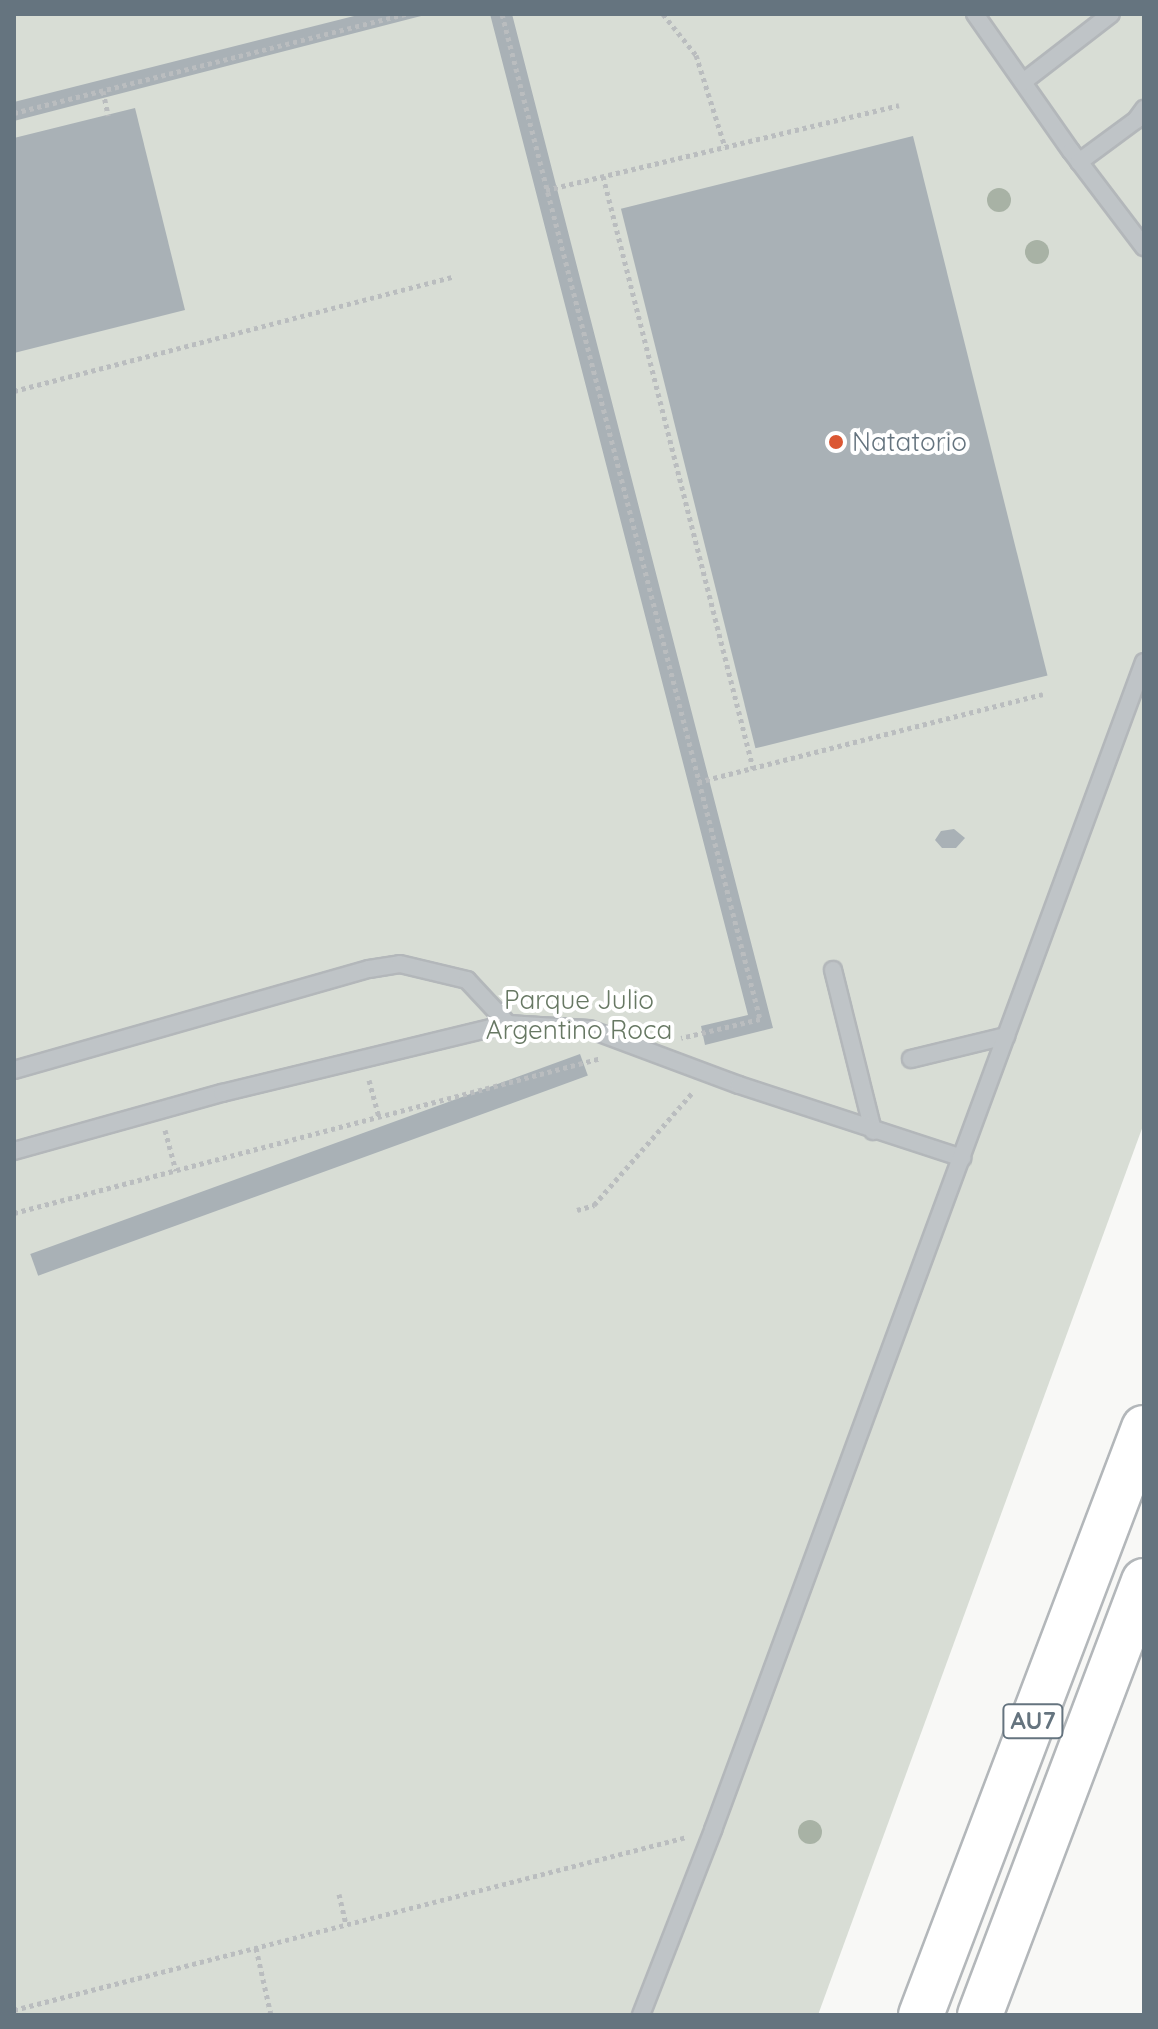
<!DOCTYPE html>
<html>
<head>
<meta charset="utf-8">
<style>
  body { margin:0 }
  #map { position:relative; width:1158px; height:2029px; overflow:hidden; background:#f8f8f6; font-family:Quicksand,sans-serif }
  div>[style] { position:absolute }
  [style*='--x'] { left:calc(var(--x)*1px); top:calc(var(--y)*1px); width:calc(var(--w)*1px); rotate:calc(var(--a)*1deg) }
  .green>* { inset:0; background:#d8ddd5 }
  .building>* { inset:0; background:#a9b1b6; transform-origin:0 0 }
  .path>* { height:5px; margin-top:-2.5px; transform-origin:0; background:repeating-linear-gradient(90deg,#babdbf 0 4px,transparent 0 8px) }
  .roads { filter:drop-shadow(2px 0 #b3b7ba) drop-shadow(-2px 0 #b3b7ba) drop-shadow(0 2px #b3b7ba) drop-shadow(0 -2px #b3b7ba) }
  .lane>* { height:16px; margin:-8px; padding:0 8px; transform-origin:8px; border-radius:8px; background:#bfc4c7 }
  .highway>* { height:44px; margin:-22px; padding:0 22px; transform-origin:22px; border-radius:22px; background:#fff }
  .trees>* { width:24px; height:24px; margin:-12px; border-radius:50%; background:#a8b2a5 }
  .dots>* { width:22px; height:22px; translate:-50% -50%; box-sizing:border-box; border:4px solid #fff; border-radius:50% }
  span { translate:-50% -50%; white-space:nowrap; text-align:center; line-height:1.15; -webkit-text-stroke:8px #fff; paint-order:stroke }
  .shield-label span { padding:2px 6px; background:#fff; border:2px solid; border-radius:6px; -webkit-text-stroke-width:0 }
  .shield-label { font-size:24px; color:#65747f; font-weight:700 }
  .poi-label { font-size:26px; color:#65747f }
  .left { translate:0 -50%; text-align:left }
  .park-label { font-size:26px; color:#677863 }
  .frame { position:absolute; inset:0; border:16px solid #65747f; pointer-events:none }
</style>
</head>
<body>
<div id="map">
  <div class="green">
    <div style="clip-path:polygon(14px 14px,1144px 14px,1144px 1123px,818px 2015px,14px 2015px)"></div>
  </div>
  <div class="building">
    <div style="clip-path:polygon(362px 14px,425px 15px,14px 121px,14px 102px)"></div>
    <div style="clip-path:polygon(490px 14px,512px 14px,773px 1028px,705px 1045px,701px 1026px,748px 1015px)"></div>
    <div style="clip-path:polygon(135px 108px,185px 310px,14px 353px,14px 138px)"></div>
    <div style="left:913px;top:136px;width:556px;height:301px;rotate:76deg"></div>
    <div style="clip-path:polygon(954px 829px,965px 838px,956px 848px,942px 848px,935px 840px,941px 831px)"></div>
    <div style="left:580px;top:1054px;width:23px;height:585px;rotate:70deg"></div>
  </div>
  <div class="path">
    <div style="--x:502;--y:14;--w:1038;--a:75.6"></div>
    <div style="--x:760;--y:1019;--w:81;--a:166.5"></div>
    <div style="--x:663;--y:14;--w:53;--a:51.2"></div>
    <div style="--x:696;--y:55;--w:96;--a:72.5"></div>
    <div style="--x:103;--y:91;--w:25;--a:78"></div>
    <div style="--x:14;--y:113;--w:404;--a:-14.2"></div>
    <div style="--x:603;--y:176;--w:611;--a:75.78"></div>
    <div style="--x:546;--y:190;--w:363;--a:-13.5"></div>
    <div style="--x:14;--y:391;--w:455;--a:-14.6"></div>
    <div style="--x:698;--y:782;--w:356;--a:-14.3"></div>
    <div style="--x:369;--y:1080;--w:38;--a:75"></div>
    <div style="--x:165;--y:1130;--w:42;--a:75"></div>
    <div style="--x:577;--y:1210;--w:18;--a:-16"></div>
    <div style="--x:594;--y:1205;--w:149;--a:-48.8"></div>
    <div style="--x:14;--y:1213;--w:607;--a:-14.79"></div>
    <div style="--x:339;--y:1894;--w:32;--a:77"></div>
    <div style="--x:256;--y:1948;--w:69;--a:77.4"></div>
    <div style="--x:14;--y:2010;--w:695;--a:-14.42"></div>
  </div>
  <div class="roads">
    <div class="lane">
      <div style="--x:975;--y:14;--w:167;--a:55"></div>
      <div style="--x:1071;--y:151;--w:121;--a:52.8"></div>
      <div style="--x:1023;--y:82;--w:111;--a:-37.7"></div>
      <div style="--x:1079;--y:162;--w:71;--a:-36.4"></div>
      <div style="--x:1136;--y:120;--w:14;--a:-54"></div>
      <div style="--x:833;--y:970;--w:166;--a:76"></div>
      <div style="--x:911;--y:1059;--w:98;--a:-13.6"></div>
      <div style="--x:14;--y:1070;--w:369;--a:-15.9"></div>
      <div style="--x:369;--y:969;--w:31;--a:-9"></div>
      <div style="--x:400;--y:964;--w:69;--a:13.4"></div>
      <div style="--x:467;--y:980;--w:60;--a:47"></div>
      <div style="--x:14;--y:1151;--w:216;--a:-15.6"></div>
      <div style="--x:222;--y:1093;--w:294;--a:-13.6"></div>
      <div style="--x:508;--y:1024;--w:81;--a:3.5"></div>
      <div style="--x:589;--y:1029;--w:160;--a:20.5"></div>
      <div style="--x:739;--y:1085;--w:235;--a:18.1"></div>
      <div style="--x:641;--y:2015;--w:199;--a:-68.7"></div>
      <div style="--x:713;--y:1830;--w:1245;--a:-69.75"></div>
    </div>
    <div class="highway">
      <div style="--x:921;--y:2015;--w:628;--a:-69.2"></div>
      <div style="--x:980;--y:2015;--w:464;--a:-69.3"></div>
    </div>
  </div>
  <div class="trees">
    <div style="left:999px;top:200px"></div>
    <div style="left:1037px;top:252px"></div>
    <div style="left:810px;top:1832px"></div>
  </div>
  <div class="dots">
    <div style="left:836px;top:442px;background:#db5733"></div>
  </div>
  <div class="shield-label">
    <span style="left:1033px;top:1721px">AU7</span>
  </div>
  <div class="poi-label">
    <span class="left" style="left:852px;top:442px">Natatorio</span>
  </div>
  <div class="park-label">
    <span style="left:579px;top:1015px">Parque Julio<br>Argentino Roca</span>
  </div>
  <div class="frame"></div>
</div>
</body>
</html>
